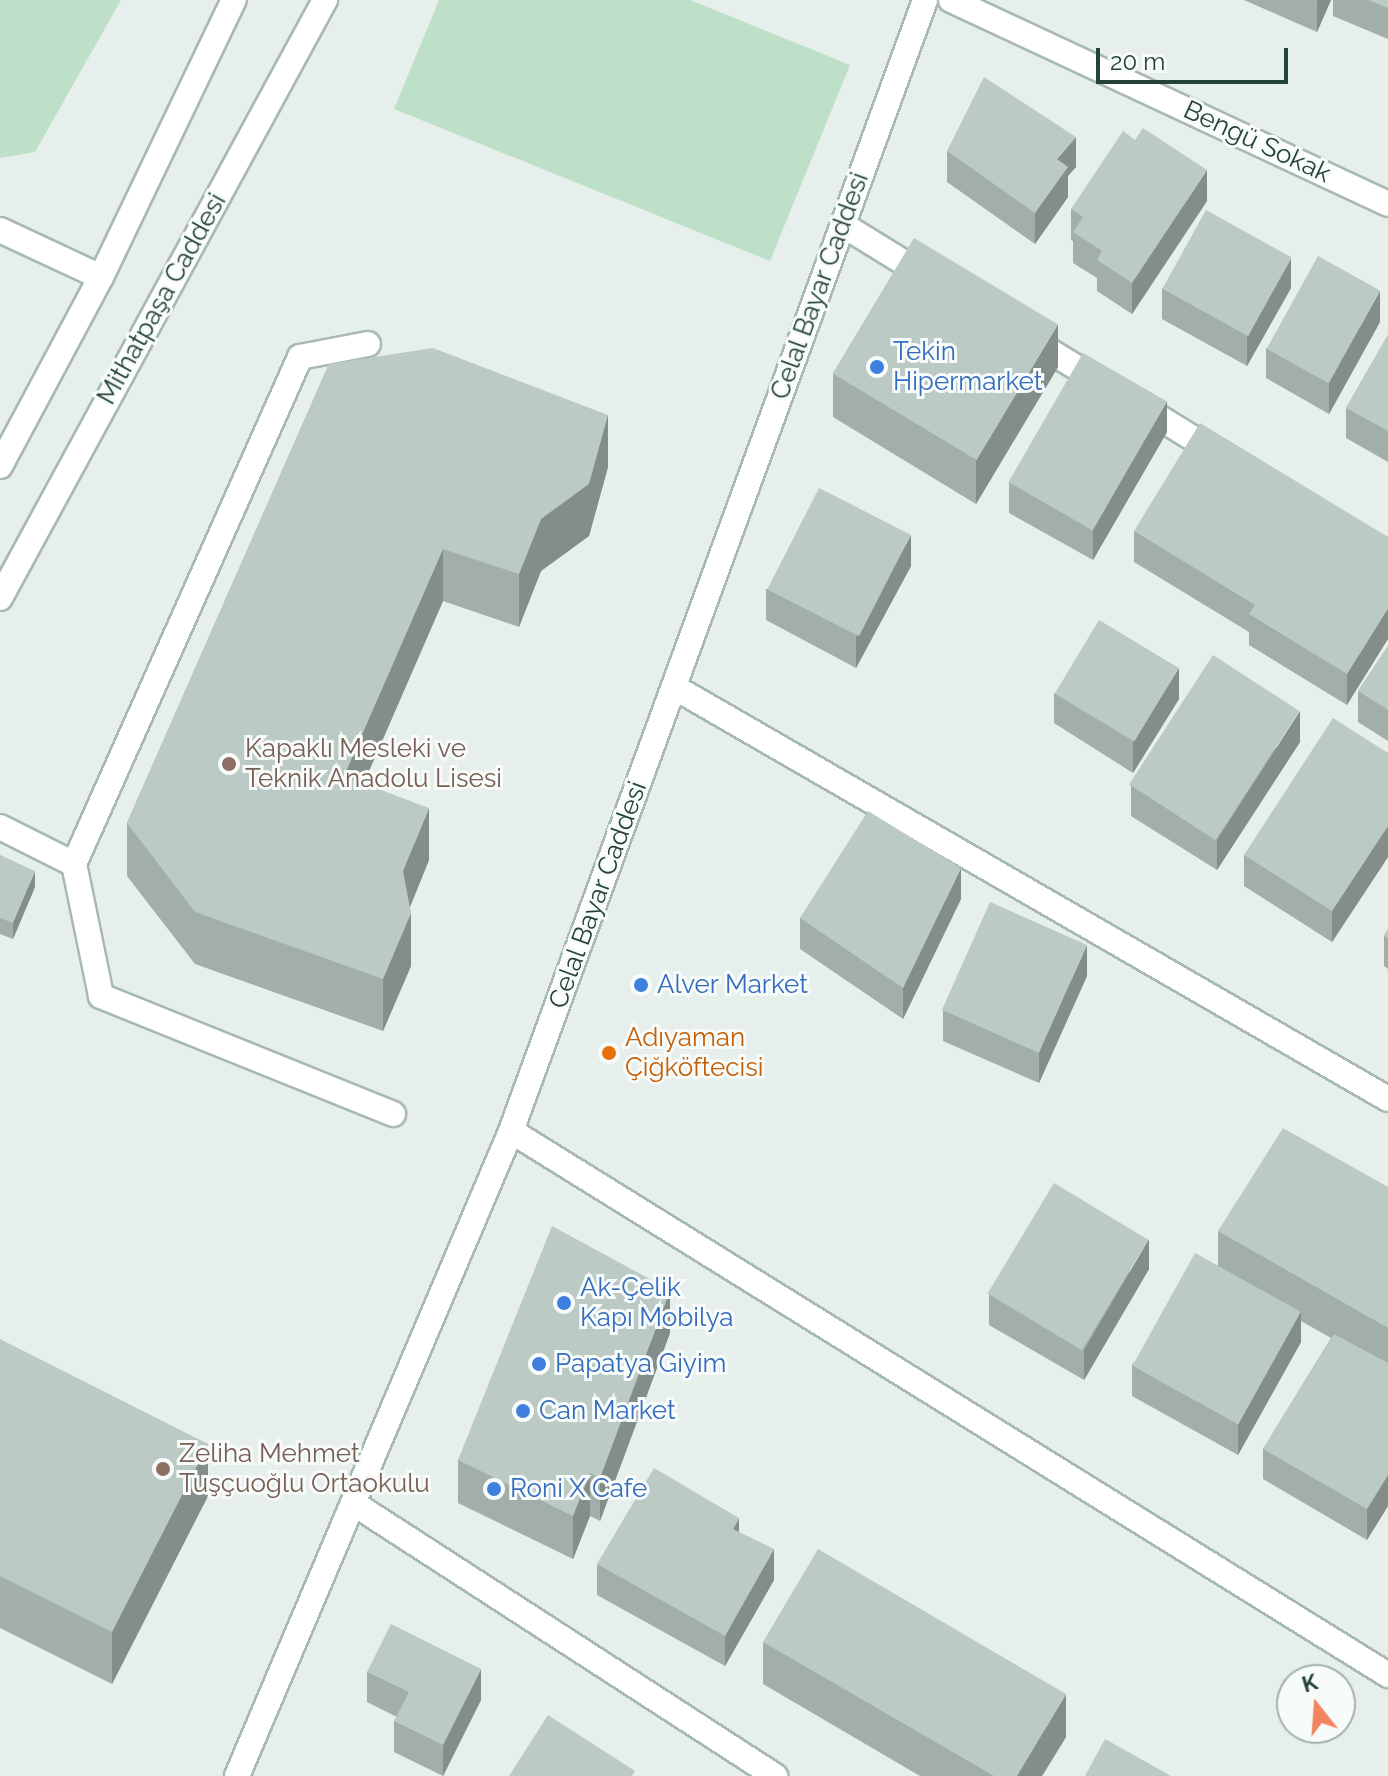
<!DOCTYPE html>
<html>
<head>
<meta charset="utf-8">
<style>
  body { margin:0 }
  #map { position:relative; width:1388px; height:1776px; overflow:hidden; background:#e6efeb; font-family:Raleway,sans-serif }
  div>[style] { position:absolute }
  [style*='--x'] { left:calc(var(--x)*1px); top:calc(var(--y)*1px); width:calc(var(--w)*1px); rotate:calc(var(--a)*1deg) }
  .green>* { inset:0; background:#bfe0c8 }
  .roads { filter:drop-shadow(2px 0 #a8b8b2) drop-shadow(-2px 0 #a8b8b2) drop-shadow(0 2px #a8b8b2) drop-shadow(0 -2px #a8b8b2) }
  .lane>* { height:24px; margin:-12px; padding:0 12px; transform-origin:12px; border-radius:12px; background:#fff }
  .street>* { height:24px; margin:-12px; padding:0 12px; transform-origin:12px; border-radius:12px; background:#fff }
  .secondary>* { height:24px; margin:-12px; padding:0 12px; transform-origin:12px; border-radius:12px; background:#fff }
  .wall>* { inset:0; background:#a1aea9 }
  .shaded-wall>* { inset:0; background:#838d89 }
  .building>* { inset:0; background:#bbcac4; transform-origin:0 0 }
  .dots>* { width:22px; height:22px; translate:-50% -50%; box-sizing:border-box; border:4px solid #f7fbf9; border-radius:50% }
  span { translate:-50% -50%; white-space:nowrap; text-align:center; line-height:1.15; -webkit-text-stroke:6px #f7fbf9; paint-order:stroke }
  .street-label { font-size:26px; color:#24423a }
  .shop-label { font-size:26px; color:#366cbe }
  .left { translate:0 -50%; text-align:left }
  .education-label { font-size:26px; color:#785e54 }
  .food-label { font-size:26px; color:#c56008 }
  .north { position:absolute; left:1276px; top:1664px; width:80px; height:80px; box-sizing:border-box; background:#f7fbf9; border:2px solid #a3b1ad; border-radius:50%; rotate:343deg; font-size:22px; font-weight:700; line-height:32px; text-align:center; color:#24423a }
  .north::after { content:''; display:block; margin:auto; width:28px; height:36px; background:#f4845f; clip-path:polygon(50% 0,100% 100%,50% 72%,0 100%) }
  .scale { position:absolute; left:1096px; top:48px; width:192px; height:36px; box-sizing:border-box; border:4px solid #24423a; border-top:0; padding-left:10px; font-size:24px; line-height:28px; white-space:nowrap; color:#24423a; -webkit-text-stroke:6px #f7fbf9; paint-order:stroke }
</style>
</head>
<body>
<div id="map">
  <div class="green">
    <div style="clip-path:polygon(0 0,121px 0,35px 152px,0 158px)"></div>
    <div style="clip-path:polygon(439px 0,690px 0,850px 65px,770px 261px,394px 109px)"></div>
  </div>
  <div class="roads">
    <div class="lane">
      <div style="--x:0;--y:827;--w:83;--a:26.6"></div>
      <div style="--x:74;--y:864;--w:135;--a:78.4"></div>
      <div style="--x:101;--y:996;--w:315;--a:22"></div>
      <div style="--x:74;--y:864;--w:555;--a:-65.97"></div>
      <div style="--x:300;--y:357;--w:69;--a:-10.8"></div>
    </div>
    <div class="street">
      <div style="--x:951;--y:0;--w:482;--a:25"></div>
      <div style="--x:843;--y:225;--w:101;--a:31.6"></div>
      <div style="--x:0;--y:230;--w:111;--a:25"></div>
      <div style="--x:1033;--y:341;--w:83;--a:31.2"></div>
      <div style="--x:1139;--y:405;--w:95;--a:31.7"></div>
      <div style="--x:674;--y:687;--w:824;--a:29.99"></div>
      <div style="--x:511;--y:1131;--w:1032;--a:31.81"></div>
      <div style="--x:353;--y:1503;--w:503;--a:32.9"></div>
      <div style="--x:237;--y:1776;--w:701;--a:-66.98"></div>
      <div style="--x:511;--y:1131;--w:1204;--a:-69.89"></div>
    </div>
    <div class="secondary">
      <div style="--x:0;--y:466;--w:214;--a:-61.9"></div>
      <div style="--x:101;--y:277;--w:307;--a:-64.4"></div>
      <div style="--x:0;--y:598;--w:681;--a:-61.48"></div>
    </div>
  </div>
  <div class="wall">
    <div style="clip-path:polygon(1244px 0,1331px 0,1317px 32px)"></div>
    <div style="clip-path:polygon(1333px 0,1388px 0,1388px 39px,1333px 16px)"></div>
    <div style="clip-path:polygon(947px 151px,1076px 167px,1068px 176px,1068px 197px,1035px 244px,947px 182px)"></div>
    <div style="clip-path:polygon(1207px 201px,1132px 314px,1097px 291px,1097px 278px,1073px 263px,1073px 241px,1071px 240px,1071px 209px)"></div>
    <div style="clip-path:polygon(1162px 288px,1291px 288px,1247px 366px,1162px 319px)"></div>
    <div style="clip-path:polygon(1380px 322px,1329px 414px,1266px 378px,1266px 348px)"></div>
    <div style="clip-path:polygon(1388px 335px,1388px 462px,1346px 438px,1346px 408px)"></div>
    <div style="clip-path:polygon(329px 364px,608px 467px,589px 536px,541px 571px,519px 627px,443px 601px,364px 783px,429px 860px,410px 907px,411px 966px,383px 1031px,195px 964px,127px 876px,127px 823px)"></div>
    <div style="clip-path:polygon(1058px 367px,976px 504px,833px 417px,833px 374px)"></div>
    <div style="clip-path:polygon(1167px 432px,1093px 560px,1009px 513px,1009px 482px)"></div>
    <div style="clip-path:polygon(1134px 531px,1388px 537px,1347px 705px,1249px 645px,1249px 632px,1134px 562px)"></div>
    <div style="clip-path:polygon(911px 566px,856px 668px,766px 620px,766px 589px)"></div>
    <div style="clip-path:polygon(1388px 646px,1388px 741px,1358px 722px,1358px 691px)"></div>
    <div style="clip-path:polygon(1054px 693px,1179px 699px,1133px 773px,1054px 723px)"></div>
    <div style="clip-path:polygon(1300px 742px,1217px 870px,1131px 816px,1131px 785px)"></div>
    <div style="clip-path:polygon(1388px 753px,1388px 857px,1332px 942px,1244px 886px,1244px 855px)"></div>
    <div style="clip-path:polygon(0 855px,35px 887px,13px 939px,0 934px)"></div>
    <div style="clip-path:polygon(961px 899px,903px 1019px,800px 949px,800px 918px)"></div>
    <div style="clip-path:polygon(1388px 929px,1388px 969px,1384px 966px,1384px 936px)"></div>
    <div style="clip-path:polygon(1087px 976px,1039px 1083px,943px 1041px,943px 1010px)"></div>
    <div style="clip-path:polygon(1388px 1187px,1388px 1506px,1367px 1540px,1263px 1479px,1263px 1449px,1331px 1338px,1301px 1321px,1301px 1342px,1238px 1455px,1132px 1396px,1132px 1365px,1218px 1265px,1218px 1231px)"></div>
    <div style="clip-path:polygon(1149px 1269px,1084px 1380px,989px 1325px,989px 1294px)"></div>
    <div style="clip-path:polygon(670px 1333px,600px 1521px,590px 1516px,573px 1559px,458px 1503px,458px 1460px)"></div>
    <div style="clip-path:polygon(0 1339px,208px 1496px,112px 1684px,0 1628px)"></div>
    <div style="clip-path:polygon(739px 1532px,774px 1580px,725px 1666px,597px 1595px,597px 1564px)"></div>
    <div style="clip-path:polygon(763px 1642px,1066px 1737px,1042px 1776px,920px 1776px,763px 1684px)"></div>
    <div style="clip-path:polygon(367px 1672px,481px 1700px,443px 1776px,394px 1752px,394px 1721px,397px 1717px,367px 1702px)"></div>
  </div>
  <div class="shaded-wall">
    <div style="clip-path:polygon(1318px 0,1331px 0,1317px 32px,1317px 2px)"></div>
    <div style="clip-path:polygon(1076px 137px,1076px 167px,1068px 176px,1068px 197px,1035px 244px,1035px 213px,1057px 159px)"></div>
    <div style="clip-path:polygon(1207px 170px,1207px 201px,1132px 314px,1132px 283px)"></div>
    <div style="clip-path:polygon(1291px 258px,1291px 288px,1247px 366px,1247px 336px)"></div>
    <div style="clip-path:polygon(1380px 291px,1380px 322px,1329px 414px,1329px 383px)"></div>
    <div style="clip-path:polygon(1058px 324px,1058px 367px,976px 504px,976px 461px)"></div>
    <div style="clip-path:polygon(1167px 401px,1167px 432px,1093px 560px,1093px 530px)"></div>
    <div style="clip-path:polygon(608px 415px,608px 467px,589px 536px,541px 571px,519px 627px,519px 574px,541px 519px)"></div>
    <div style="clip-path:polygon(911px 535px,911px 566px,856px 668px,856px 637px)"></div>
    <div style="clip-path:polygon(443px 549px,443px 601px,344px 828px,344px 776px)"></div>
    <div style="clip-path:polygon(1388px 608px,1388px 639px,1347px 705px,1347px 674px)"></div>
    <div style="clip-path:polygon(1179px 668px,1179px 699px,1133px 773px,1133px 742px)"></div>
    <div style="clip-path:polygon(1300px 711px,1300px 742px,1217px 870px,1217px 840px)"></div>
    <div style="clip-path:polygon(429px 808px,429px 860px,403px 924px,403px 871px)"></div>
    <div style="clip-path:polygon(1388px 826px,1388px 857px,1332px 942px,1332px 911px)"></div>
    <div style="clip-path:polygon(961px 868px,961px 899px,903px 1019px,903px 988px)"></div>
    <div style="clip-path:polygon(35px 871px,35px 887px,13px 939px,13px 923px)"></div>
    <div style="clip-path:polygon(411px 913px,411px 966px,383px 1031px,383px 979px)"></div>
    <div style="clip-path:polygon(1087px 945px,1087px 976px,1039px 1083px,1039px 1052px)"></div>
    <div style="clip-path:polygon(1149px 1239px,1149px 1269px,1084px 1380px,1084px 1350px)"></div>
    <div style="clip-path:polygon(670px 1290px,670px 1333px,600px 1521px,600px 1478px)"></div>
    <div style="clip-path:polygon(1301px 1311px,1301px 1342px,1238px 1455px,1238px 1424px)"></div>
    <div style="clip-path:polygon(208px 1444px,208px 1496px,112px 1684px,112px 1632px)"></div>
    <div style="clip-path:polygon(590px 1473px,590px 1516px,573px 1559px,573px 1516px)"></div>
    <div style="clip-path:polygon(1388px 1475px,1388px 1506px,1367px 1540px,1367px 1509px)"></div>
    <div style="clip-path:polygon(739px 1518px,739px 1548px,733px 1529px)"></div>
    <div style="clip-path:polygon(774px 1549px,774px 1580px,725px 1666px,725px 1636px)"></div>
    <div style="clip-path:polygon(481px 1669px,481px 1700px,443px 1776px,443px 1745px)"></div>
    <div style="clip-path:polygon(1066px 1694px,1066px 1737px,1042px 1776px,1017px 1776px)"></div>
  </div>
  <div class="building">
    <div style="clip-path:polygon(1368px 0,1388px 0,1388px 8px)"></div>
    <div style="clip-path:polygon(984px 77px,1076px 137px,1057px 159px,1068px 167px,1035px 213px,947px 151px)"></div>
    <div style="clip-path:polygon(1143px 128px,1207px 170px,1132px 283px,1097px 260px,1102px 251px,1073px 232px,1083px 217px,1071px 209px,1123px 131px,1135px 140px)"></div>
    <div style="left:1206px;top:210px;width:98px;height:90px;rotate:29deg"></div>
    <div style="left:914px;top:238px;width:168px;height:158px;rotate:31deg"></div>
    <div style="left:1318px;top:256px;width:71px;height:106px;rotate:29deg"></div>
    <div style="clip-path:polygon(1388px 335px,1388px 431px,1346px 408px)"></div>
    <div style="clip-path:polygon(433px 348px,608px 415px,589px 484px,541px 519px,519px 574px,443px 549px,344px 776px,429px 808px,403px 871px,411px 913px,383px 979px,195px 912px,127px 823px,329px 364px)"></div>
    <div style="left:1083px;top:353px;width:97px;height:149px;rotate:30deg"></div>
    <div style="clip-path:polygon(1200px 423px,1388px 537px,1388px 608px,1347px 674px,1249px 614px,1255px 605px,1134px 531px)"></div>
    <div style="left:819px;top:488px;width:103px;height:114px;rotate:27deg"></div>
    <div style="left:1099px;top:620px;width:93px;height:86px;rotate:31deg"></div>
    <div style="clip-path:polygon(1388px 646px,1388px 710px,1358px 691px)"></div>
    <div style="left:1213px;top:655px;width:103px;height:154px;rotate:33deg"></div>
    <div style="clip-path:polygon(1333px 718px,1388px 753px,1388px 826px,1332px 911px,1244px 855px)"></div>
    <div style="clip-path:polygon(868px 811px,961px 868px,903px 988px,800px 918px)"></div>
    <div style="clip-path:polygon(0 855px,35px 871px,13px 923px,0 918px)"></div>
    <div style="left:990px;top:902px;width:106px;height:118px;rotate:24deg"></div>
    <div style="clip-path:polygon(1388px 929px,1388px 938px,1384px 936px)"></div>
    <div style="clip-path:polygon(1283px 1128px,1388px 1187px,1388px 1328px,1218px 1231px)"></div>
    <div style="left:1054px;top:1183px;width:110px;height:129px;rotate:31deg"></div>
    <div style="clip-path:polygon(552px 1226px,670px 1290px,600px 1478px,590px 1473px,573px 1516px,458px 1460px)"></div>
    <div style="left:1195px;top:1253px;width:121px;height:129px;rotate:29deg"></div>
    <div style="clip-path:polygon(1334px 1334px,1388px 1363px,1388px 1475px,1367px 1509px,1263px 1449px)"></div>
    <div style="clip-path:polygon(0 1339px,208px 1444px,112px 1632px,0 1576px)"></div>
    <div style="clip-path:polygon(654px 1468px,739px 1518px,733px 1529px,774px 1549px,725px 1636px,597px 1564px)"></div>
    <div style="clip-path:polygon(818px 1549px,1066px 1694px,1017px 1776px,994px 1776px,763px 1642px)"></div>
    <div style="clip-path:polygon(391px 1624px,481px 1669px,443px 1745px,394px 1721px,409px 1692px,367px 1672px)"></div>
    <div style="clip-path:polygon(548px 1715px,635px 1771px,632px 1776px,509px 1776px)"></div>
    <div style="clip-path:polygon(1105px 1739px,1171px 1776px,1085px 1776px)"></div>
  </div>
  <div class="dots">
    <div style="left:877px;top:367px;background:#3f7fe0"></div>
    <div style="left:229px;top:764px;background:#8d6e63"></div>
    <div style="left:641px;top:985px;background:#3f7fe0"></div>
    <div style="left:609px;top:1053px;background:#e8710a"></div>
    <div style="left:564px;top:1303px;background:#3f7fe0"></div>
    <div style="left:539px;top:1364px;background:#3f7fe0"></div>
    <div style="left:523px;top:1411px;background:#3f7fe0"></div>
    <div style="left:163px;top:1469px;background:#8d6e63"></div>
    <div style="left:494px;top:1489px;background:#3f7fe0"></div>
  </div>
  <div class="street-label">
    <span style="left:1257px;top:142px;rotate:25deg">Bengü Sokak</span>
    <span style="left:820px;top:286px;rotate:-70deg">Celal Bayar Caddesi</span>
    <span style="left:162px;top:299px;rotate:-61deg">Mithatpaşa Caddesi</span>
    <span style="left:598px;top:895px;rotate:-70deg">Celal Bayar Caddesi</span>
  </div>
  <div class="shop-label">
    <span class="left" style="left:893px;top:367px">Tekin<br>Hipermarket</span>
    <span class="left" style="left:657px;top:985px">Alver Market</span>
    <span class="left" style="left:580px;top:1303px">Ak-Çelik<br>Kapı Mobilya</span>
    <span class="left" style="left:555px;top:1364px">Papatya Giyim</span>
    <span class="left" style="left:539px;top:1411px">Can Market</span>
    <span class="left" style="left:510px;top:1489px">Roni X Cafe</span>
  </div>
  <div class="education-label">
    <span class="left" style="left:245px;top:764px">Kapaklı Mesleki ve<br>Teknik Anadolu Lisesi</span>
    <span class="left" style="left:179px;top:1469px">Zeliha Mehmet<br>Tuşçuoğlu Ortaokulu</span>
  </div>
  <div class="food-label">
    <span class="left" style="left:625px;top:1053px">Adıyaman<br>Çiğköftecisi</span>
  </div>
  <div class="north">K</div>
  <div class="scale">20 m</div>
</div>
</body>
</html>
